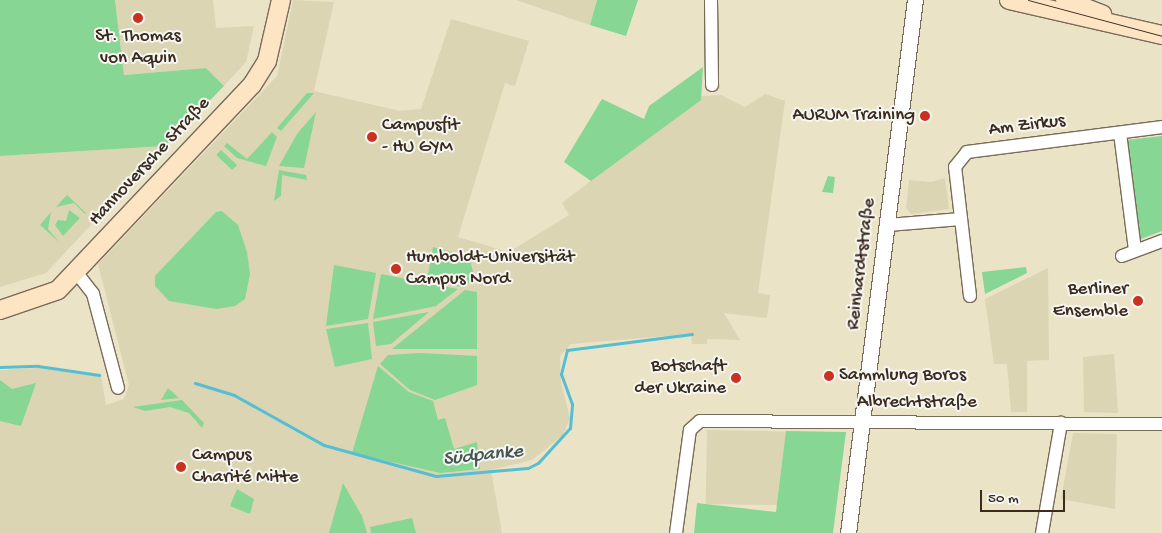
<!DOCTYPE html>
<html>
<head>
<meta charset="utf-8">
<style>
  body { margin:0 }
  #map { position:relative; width:1162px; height:533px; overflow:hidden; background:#ebe3c6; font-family:"Gochi Hand",sans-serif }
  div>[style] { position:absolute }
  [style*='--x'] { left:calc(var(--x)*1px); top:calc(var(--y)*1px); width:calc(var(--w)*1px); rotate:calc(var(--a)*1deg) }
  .built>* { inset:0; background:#dbd5b4; transform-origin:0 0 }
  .green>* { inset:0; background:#87d694; transform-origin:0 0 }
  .stream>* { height:3px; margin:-1.5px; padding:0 1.5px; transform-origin:1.5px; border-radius:1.5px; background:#56bed3 }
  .roads { filter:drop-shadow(1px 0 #796b59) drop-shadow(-1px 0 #796b59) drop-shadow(0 1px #796b59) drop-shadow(0 -1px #796b59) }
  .minor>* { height:12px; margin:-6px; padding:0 6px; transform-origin:6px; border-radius:6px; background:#fff }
  .tertiary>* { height:15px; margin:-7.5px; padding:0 7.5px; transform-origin:7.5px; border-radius:7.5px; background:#fff }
  .secondary>* { height:18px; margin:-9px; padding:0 9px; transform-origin:9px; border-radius:9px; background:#fde5c4 }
  .tram>* { height:1px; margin:-0.5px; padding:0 0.5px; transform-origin:0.5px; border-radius:0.5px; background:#3b2a1e }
  .dots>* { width:14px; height:14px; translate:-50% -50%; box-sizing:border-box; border:2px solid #f6f6f2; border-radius:50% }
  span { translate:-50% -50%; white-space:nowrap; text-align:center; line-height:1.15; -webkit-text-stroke:4px #f6f6f2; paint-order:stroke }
  .poi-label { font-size:19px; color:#3b2a1e }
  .right { translate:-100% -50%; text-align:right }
  .left { translate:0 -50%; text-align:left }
  .street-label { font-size:19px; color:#3b2a1e }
  .water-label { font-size:20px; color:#435654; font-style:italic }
  .scale { position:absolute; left:980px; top:490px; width:85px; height:22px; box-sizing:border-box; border:2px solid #3b2a1e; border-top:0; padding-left:6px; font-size:15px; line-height:18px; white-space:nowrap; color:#3b2a1e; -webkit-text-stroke:4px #f6f6f2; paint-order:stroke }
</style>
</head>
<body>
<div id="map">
  <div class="built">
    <div style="clip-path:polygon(115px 0,213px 0,216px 28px,254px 26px,246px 62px,224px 86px,206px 68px,124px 75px)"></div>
    <div style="clip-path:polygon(293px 0,334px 2px,314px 91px,400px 111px,421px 109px,451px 19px,529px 41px,515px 86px,505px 83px,458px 237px,509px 252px,569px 215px,562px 203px,701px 96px,721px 95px,745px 107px,765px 94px,785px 101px,758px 293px,770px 295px,767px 318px,724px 313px,740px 340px,707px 339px,707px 344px,692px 344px,691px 334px,571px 344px,560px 356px,561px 383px,570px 418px,563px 435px,532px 460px,491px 470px,502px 533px,0 533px,0 370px,39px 368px,101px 376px,106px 405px,124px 399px,129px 385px,98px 264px,277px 76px)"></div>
    <div style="clip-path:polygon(516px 0,597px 0,590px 25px)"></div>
    <div style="clip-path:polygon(165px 146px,46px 273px,0 287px,0 156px)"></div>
    <div style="clip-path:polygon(945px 178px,949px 209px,911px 214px,906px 208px,909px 180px,931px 182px)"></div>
    <div style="clip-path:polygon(1048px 268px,1049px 360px,1027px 361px,1027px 412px,1011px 412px,1007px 364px,994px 364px,985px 299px)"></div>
    <div style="clip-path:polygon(1114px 354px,1118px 413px,1084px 412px,1083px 357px)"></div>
    <div style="left:707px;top:430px;width:79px;height:74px;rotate:1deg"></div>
    <div style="clip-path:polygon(1073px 433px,1117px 434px,1115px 509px,1061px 499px)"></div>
  </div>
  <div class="green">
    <div style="clip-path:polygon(0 0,115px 0,124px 75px,206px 68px,224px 86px,165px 146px,0 156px)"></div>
    <div style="clip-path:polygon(597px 0,638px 0,626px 36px,590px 25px)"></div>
    <div style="clip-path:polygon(703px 67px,701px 100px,591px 181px,564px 162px,602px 99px,644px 119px,649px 106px)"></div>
    <div style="clip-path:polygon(307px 93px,314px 93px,281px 131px,277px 128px)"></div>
    <div style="clip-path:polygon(316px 112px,304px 168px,279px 166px,297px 134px)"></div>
    <div style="clip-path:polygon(272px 132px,277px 137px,266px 166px,237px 158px,224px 146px,227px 143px,247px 159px)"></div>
    <div style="clip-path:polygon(1162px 136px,1162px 231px,1138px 240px,1126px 140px)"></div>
    <div style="left:221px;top:150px;width:22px;height:7px;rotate:43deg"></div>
    <div style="clip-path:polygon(279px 170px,306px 175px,307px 180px,282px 175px,281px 196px,274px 201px)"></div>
    <div style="clip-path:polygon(828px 176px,835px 177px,833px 193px,822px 192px)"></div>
    <div style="clip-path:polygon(67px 195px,86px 213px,85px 214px,74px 203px,56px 207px)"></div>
    <div style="clip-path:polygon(69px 210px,80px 218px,63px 236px,55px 225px,58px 220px,66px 221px)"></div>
    <div style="clip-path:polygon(222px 211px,238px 225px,247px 252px,250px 274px,245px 299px,235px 306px,216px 309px,169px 301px,155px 286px,155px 276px,216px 212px)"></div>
    <div style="clip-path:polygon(51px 212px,48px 229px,59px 242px,40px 225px)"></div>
    <div style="clip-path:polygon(433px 247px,469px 257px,475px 279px,462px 287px,427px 280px)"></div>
    <div style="clip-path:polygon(334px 265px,376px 273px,368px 319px,326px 326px)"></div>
    <div style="clip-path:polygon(1026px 267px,1027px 273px,985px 294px,982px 272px)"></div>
    <div style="clip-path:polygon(381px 274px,426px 283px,458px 289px,436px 306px,373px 319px)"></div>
    <div style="clip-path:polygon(465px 290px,477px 292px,477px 349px,392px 349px)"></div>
    <div style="clip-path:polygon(429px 312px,391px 344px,376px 346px,373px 322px)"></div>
    <div style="clip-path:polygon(368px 323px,372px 359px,335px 367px,326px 329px)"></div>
    <div style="clip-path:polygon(420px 353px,477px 356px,477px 385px,435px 400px,410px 390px,380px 364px,388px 355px)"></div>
    <div style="clip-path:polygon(378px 366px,409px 392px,433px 401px,438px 420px,445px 418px,454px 449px,477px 442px,480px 469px,440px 473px,352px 453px)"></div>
    <div style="clip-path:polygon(0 380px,12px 389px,36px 383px,21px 426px,0 421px)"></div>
    <div style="clip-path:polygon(168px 388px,179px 398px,161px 400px)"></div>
    <div style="clip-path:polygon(182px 400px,204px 423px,202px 428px,189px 413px,170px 407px,145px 411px,133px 407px)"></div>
    <div style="clip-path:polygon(786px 431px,846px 432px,833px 533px,694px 533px,697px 503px,776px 512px)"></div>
    <div style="clip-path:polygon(343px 483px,362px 516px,367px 533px,329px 533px)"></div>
    <div style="clip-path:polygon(237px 489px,254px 499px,250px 514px,230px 506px)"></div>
    <div style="clip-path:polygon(412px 518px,416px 533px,371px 533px,370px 527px)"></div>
  </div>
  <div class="stream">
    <div style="--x:0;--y:367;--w:38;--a:-2"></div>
    <div style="--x:38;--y:366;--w:62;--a:8.4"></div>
    <div style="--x:195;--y:383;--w:41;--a:17.1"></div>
    <div style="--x:234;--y:395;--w:103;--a:29.1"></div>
    <div style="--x:324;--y:445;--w:116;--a:15.5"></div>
    <div style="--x:436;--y:476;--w:92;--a:-5"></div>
    <div style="--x:528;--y:468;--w:11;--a:-27"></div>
    <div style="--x:538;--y:463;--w:47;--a:-47.6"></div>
    <div style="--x:570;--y:428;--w:24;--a:-85"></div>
    <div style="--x:572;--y:404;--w:32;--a:-110"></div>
    <div style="--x:561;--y:374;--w:25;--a:-76"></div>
    <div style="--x:567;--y:350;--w:126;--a:-7.3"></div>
  </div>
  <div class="roads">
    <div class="minor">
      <div style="--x:711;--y:0;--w:85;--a:89.3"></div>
      <div style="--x:1120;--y:133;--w:118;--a:82.7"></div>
      <div style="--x:888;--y:225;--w:73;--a:-4.7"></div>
      <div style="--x:1122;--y:256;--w:43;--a:-20.6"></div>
      <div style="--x:76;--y:272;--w:28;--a:52"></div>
      <div style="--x:93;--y:294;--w:97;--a:75.1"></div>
      <div style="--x:970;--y:296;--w:130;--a:-96.6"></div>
      <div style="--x:955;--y:167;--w:19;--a:-51"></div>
      <div style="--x:967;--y:152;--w:197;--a:-7.3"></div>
      <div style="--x:676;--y:533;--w:104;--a:-82.3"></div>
      <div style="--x:690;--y:430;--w:13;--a:-42"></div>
      <div style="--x:700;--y:421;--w:462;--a:0.4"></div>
      <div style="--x:1042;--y:533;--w:112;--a:-80.2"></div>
    </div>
    <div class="tertiary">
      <div style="--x:848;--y:533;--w:537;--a:-82.84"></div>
    </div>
    <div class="secondary">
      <div style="--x:1009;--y:0;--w:157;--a:12.9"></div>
      <div style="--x:1065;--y:0;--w:40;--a:21"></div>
      <div style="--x:0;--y:310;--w:61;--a:-19"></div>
      <div style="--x:58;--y:290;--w:282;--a:-46.6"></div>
      <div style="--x:252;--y:85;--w:28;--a:-58"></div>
      <div style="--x:267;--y:61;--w:63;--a:-77.1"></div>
    </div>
  </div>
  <div class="tram">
    <div style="--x:1028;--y:0;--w:139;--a:15"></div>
  </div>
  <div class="dots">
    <div style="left:138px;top:18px;background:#c8321e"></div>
    <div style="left:925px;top:116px;background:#c8321e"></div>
    <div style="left:372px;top:137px;background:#c8321e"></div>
    <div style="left:396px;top:269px;background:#c8321e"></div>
    <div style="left:1138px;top:301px;background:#c8321e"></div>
    <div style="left:829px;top:376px;background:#c8321e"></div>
    <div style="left:736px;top:378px;background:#c8321e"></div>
    <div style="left:181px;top:467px;background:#c8321e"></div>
  </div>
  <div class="poi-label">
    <span style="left:138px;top:48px">St. Thomas<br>von Aquin</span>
    <span class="right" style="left:915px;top:116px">AURUM Training</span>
    <span class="left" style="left:382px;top:137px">Campusfit<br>- HU GYM</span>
    <span class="left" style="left:406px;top:269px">Humboldt-Universität<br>Campus Nord</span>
    <span class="right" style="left:1128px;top:301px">Berliner<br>Ensemble</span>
    <span class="right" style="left:726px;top:378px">Botschaft<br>der Ukraine</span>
    <span class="left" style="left:839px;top:376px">Sammlung Boros</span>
    <span class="left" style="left:192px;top:467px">Campus<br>Charité Mitte</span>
  </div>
  <div class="street-label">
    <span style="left:1027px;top:126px;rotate:-7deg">Am Zirkus</span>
    <span style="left:150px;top:162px;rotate:-47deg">Hannoversche Straße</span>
    <span style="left:862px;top:264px;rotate:-83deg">Reinhardtstraße</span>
    <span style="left:917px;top:403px">Albrechtstraße</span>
  </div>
  <div class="water-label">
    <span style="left:483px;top:456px;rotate:-6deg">Südpanke</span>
  </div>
  <div class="scale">50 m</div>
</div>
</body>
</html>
